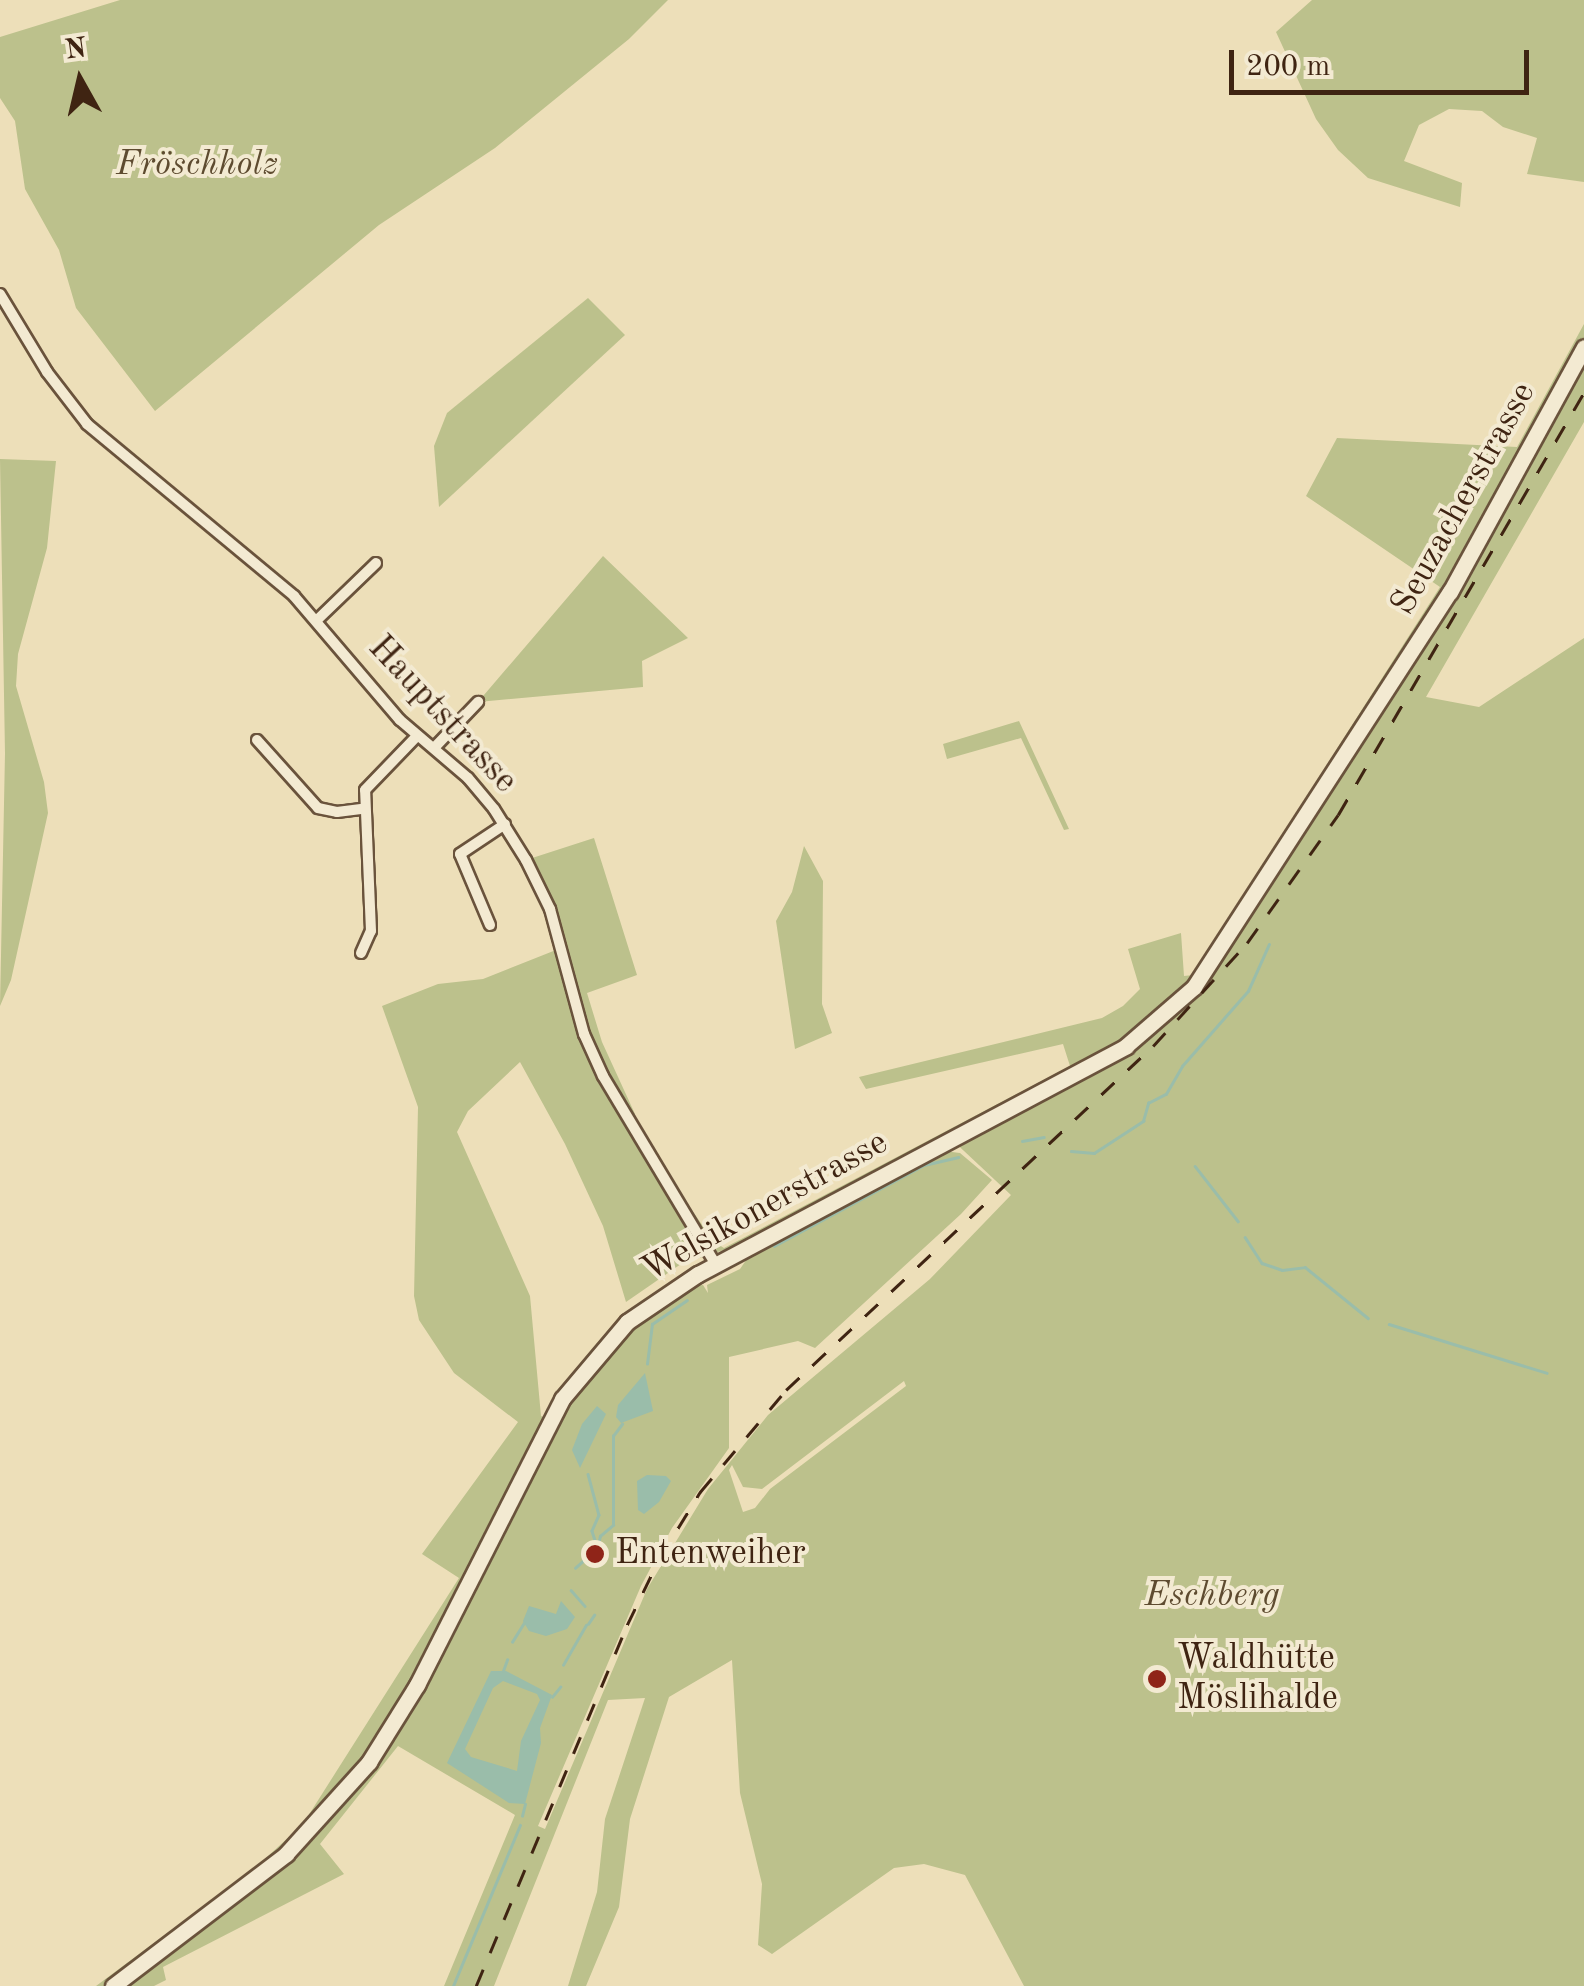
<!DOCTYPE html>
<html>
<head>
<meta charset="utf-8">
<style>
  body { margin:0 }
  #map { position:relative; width:1584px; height:1986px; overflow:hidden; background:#eddfb9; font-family:"Old Standard TT",serif }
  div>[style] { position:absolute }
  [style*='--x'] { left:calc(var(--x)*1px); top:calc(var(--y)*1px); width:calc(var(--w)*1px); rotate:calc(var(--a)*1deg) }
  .green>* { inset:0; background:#bcc18c }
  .water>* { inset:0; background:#9abdaa }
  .stream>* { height:2.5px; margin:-1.25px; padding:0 1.25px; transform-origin:1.25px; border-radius:1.25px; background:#9abdaa }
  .roads { filter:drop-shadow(2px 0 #6a533c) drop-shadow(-2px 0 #6a533c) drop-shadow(0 2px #6a533c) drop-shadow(0 -2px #6a533c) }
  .street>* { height:10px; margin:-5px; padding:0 5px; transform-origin:5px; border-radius:5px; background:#f3ead2 }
  .secondary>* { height:15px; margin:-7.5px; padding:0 7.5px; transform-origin:7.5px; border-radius:7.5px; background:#f3ead2 }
  .rail>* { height:2.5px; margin-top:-1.25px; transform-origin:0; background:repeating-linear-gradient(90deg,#3f2412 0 18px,transparent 0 36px) }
  .dots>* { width:28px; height:28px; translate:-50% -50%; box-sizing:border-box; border:5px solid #f3ead2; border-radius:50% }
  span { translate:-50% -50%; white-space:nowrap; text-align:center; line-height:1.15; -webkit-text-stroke:8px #f3ead2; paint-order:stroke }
  .park-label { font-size:35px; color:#5e4b30; font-style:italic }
  .street-label { font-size:35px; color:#3f2412 }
  .poi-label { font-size:35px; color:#3f2412 }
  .left { translate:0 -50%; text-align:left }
  .north { position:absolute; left:30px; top:30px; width:100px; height:100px; -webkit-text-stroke:8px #f3ead2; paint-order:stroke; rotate:352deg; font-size:28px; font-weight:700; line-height:40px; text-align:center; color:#3f2412 }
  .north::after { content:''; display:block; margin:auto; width:35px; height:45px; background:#3f2412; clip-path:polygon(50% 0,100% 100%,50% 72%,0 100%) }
  .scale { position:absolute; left:1229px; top:50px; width:300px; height:45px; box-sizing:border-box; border:5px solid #3f2412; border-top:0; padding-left:12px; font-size:30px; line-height:35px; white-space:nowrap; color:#3f2412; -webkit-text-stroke:8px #f3ead2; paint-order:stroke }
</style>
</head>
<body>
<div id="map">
  <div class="green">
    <div style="clip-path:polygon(120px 0,668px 0,629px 39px,495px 148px,379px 225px,155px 411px,76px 308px,59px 250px,25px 189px,15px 121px,0 98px,0 37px)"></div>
    <div style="clip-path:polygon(1312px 0,1584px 0,1584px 182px,1527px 174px,1537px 138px,1503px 127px,1482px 111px,1449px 109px,1419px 125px,1404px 161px,1462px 183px,1460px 207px,1368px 178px,1338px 150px,1316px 119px,1276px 32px)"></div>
    <div style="clip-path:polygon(588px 298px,625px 335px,439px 507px,434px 446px,447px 413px)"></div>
    <div style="clip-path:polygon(evenodd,1584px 324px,1584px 422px,1426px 697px,1479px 707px,1584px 638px,1584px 1986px,1024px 1986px,965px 1875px,924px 1864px,894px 1868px,772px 1954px,758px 1945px,762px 1884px,740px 1793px,732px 1660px,669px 1697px,630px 1819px,619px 1907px,586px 1986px,568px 1986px,597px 1892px,605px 1819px,645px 1698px,608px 1700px,494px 1986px,444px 1986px,515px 1815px,398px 1746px,320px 1844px,344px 1874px,163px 1967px,166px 1980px,154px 1986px,96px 1986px,255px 1868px,303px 1824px,459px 1578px,422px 1554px,518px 1422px,454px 1373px,419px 1320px,414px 1296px,418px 1107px,382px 1006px,438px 984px,483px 979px,561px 948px,526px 860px,594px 838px,637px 975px,587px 993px,602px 1042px,635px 1114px,628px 1118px,714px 1242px,724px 1248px,1070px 1066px,1063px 1044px,866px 1089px,859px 1077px,1102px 1018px,1123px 1006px,1140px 989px,1128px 949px,1181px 933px,1184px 976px,1193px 975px,1440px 587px,1306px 496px,1337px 438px,1517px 447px,1584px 324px,520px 1062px,565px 1144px,603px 1226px,626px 1302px,681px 1264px,736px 1246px,948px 1136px,1011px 1195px,930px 1279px,768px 1415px,708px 1489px,647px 1589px,545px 1829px,538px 1826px,641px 1586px,672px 1528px,729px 1448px,729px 1357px,798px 1341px,815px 1348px,961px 1214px,992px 1180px,960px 1153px,944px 1151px,749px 1256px,740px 1269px,707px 1285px,708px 1293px,703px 1285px,693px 1286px,638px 1321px,588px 1372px,550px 1421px,541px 1416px,530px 1296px,457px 1132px,468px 1111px,520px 1062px,1584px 324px,904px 1381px,906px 1386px,770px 1489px,755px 1508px,743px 1512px,729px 1470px,732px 1465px,743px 1487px,762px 1489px,904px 1381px)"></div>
    <div style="clip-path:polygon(0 459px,56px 461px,47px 548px,18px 654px,16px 686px,44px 782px,48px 813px,11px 980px,0 1006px,5px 753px)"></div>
    <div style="clip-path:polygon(603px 556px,688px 638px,642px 661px,643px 687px,478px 702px)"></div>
    <div style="clip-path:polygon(1019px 721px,1069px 829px,1064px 830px,1021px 738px,947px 759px,943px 744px)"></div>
    <div style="clip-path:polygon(804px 846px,823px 881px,822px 1004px,832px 1033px,795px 1049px,776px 921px,792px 892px)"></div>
  </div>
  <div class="water">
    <div style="clip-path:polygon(645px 1373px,653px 1411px,621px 1423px,616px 1417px,618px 1405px)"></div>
    <div style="clip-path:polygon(597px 1406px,606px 1414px,580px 1468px,572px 1450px,582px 1424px)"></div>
    <div style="clip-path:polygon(647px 1475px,666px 1476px,671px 1481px,659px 1502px,644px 1514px,638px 1510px,637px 1481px)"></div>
    <div style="clip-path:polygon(561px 1601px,575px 1617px,567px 1629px,546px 1636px,529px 1631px,523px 1621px,529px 1606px,556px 1614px)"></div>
    <div style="clip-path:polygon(evenodd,491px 1671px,506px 1671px,552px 1695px,540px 1728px,541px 1743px,525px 1804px,509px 1803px,447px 1763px,491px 1671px,503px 1681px,537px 1694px,540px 1700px,521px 1741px,517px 1771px,471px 1757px,465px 1749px,493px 1688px,503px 1681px)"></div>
  </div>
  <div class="stream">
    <div style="--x:1022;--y:1141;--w:22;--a:-10"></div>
    <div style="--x:1071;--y:1151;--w:23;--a:5"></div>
    <div style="--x:1094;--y:1153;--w:59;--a:-33.1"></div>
    <div style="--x:1143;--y:1121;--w:19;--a:-74"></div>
    <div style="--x:1148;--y:1103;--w:20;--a:-27"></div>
    <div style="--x:1166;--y:1094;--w:32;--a:-60"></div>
    <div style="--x:1182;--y:1066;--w:100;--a:-48.7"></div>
    <div style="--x:1248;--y:991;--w:51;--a:-65.9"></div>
    <div style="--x:1195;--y:1166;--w:70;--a:52"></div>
    <div style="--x:1245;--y:1237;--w:31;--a:57"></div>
    <div style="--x:1262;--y:1263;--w:21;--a:19"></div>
    <div style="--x:1282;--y:1270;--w:23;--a:-7"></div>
    <div style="--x:1305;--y:1267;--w:81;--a:39"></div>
    <div style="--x:774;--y:1246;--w:170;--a:-28.4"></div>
    <div style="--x:924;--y:1165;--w:35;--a:-13"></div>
    <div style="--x:1389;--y:1324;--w:165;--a:17.2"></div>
    <div style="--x:647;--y:1364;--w:40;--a:-82.9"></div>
    <div style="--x:652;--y:1324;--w:42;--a:-34.4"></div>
    <div style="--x:588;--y:1474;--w:42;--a:75"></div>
    <div style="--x:599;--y:1515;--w:17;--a:114"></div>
    <div style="--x:592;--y:1531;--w:16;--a:72"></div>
    <div style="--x:575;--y:1568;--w:30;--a:-42"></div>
    <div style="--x:597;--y:1548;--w:12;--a:-76"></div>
    <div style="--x:600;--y:1536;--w:17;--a:-40"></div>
    <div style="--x:613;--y:1525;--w:89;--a:-90"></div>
    <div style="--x:613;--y:1436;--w:15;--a:-53"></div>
    <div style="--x:571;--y:1590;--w:21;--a:49"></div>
    <div style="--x:588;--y:1624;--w:11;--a:-56"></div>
    <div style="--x:512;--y:1642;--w:22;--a:-58"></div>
    <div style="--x:563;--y:1665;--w:46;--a:-60.1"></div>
    <div style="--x:503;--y:1671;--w:12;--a:-70"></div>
    <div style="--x:552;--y:1697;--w:13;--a:-51"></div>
    <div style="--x:522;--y:1816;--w:12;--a:-76"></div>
    <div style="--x:453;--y:1986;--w:174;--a:-67.4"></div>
  </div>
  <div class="roads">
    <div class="street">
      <div style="--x:0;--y:294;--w:91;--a:58.9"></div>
      <div style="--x:47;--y:372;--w:66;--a:52.4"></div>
      <div style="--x:87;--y:424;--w:269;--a:39.7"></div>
      <div style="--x:294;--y:596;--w:163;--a:49.5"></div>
      <div style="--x:400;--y:720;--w:89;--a:40.5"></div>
      <div style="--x:468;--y:778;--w:40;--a:50"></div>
      <div style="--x:494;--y:809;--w:60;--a:57.9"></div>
      <div style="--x:526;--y:860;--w:55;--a:63.9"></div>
      <div style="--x:550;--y:909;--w:130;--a:74.8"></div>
      <div style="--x:584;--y:1034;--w:46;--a:65.7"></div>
      <div style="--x:603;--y:1076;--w:220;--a:59.1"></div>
      <div style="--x:317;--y:620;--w:82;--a:-44"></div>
      <div style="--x:257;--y:740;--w:91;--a:48.1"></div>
      <div style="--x:318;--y:808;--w:19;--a:12"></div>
      <div style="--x:337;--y:812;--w:26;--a:-7"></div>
      <div style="--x:434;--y:748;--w:64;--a:-46.3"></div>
      <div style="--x:490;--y:925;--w:77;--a:-112.9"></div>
      <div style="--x:460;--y:854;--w:54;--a:-33.7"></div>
      <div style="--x:361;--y:953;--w:24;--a:-66"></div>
      <div style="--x:371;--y:931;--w:141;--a:-92.4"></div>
      <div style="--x:365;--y:790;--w:75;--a:-46.1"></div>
    </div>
    <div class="secondary">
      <div style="--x:113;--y:1986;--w:218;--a:-37.3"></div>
      <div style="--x:286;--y:1854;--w:124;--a:-47.9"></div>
      <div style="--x:369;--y:1762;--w:91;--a:-58.1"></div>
      <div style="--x:417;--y:1685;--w:321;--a:-63.1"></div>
      <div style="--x:562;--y:1399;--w:101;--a:-49.8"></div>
      <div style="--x:627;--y:1322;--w:86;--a:-34.1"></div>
      <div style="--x:698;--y:1274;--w:485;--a:-28"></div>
      <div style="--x:1126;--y:1046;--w:90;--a:-40.9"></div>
      <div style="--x:1194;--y:987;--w:471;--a:-57.1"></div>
      <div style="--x:1450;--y:592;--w:279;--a:-61.3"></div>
    </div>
  </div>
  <div class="rail">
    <div style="--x:476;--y:1986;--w:391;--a:-67.3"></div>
    <div style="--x:627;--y:1625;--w:73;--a:-64.1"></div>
    <div style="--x:659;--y:1559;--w:79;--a:-58.5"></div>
    <div style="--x:700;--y:1492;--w:133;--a:-49.9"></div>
    <div style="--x:786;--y:1390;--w:503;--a:-43.15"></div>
    <div style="--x:1153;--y:1046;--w:139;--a:-47.6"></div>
    <div style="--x:1247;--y:943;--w:157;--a:-54.6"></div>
    <div style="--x:1338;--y:815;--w:489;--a:-59.8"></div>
  </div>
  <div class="dots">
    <div style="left:595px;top:1554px;background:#8f2418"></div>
    <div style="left:1157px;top:1679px;background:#8f2418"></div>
  </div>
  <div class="park-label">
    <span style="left:197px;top:165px">Fröschholz</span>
    <span style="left:1212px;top:1596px">Eschberg</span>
  </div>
  <div class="street-label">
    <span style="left:1464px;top:499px;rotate:-61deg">Seuzacherstrasse</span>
    <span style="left:442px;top:715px;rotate:47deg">Hauptstrasse</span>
    <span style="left:765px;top:1207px;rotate:-29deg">Welsikonerstrasse</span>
  </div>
  <div class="poi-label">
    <span class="left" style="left:615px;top:1554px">Entenweiher</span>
    <span class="left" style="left:1177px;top:1679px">Waldhütte<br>Möslihalde</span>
  </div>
  <div class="north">N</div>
  <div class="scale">200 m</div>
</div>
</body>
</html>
